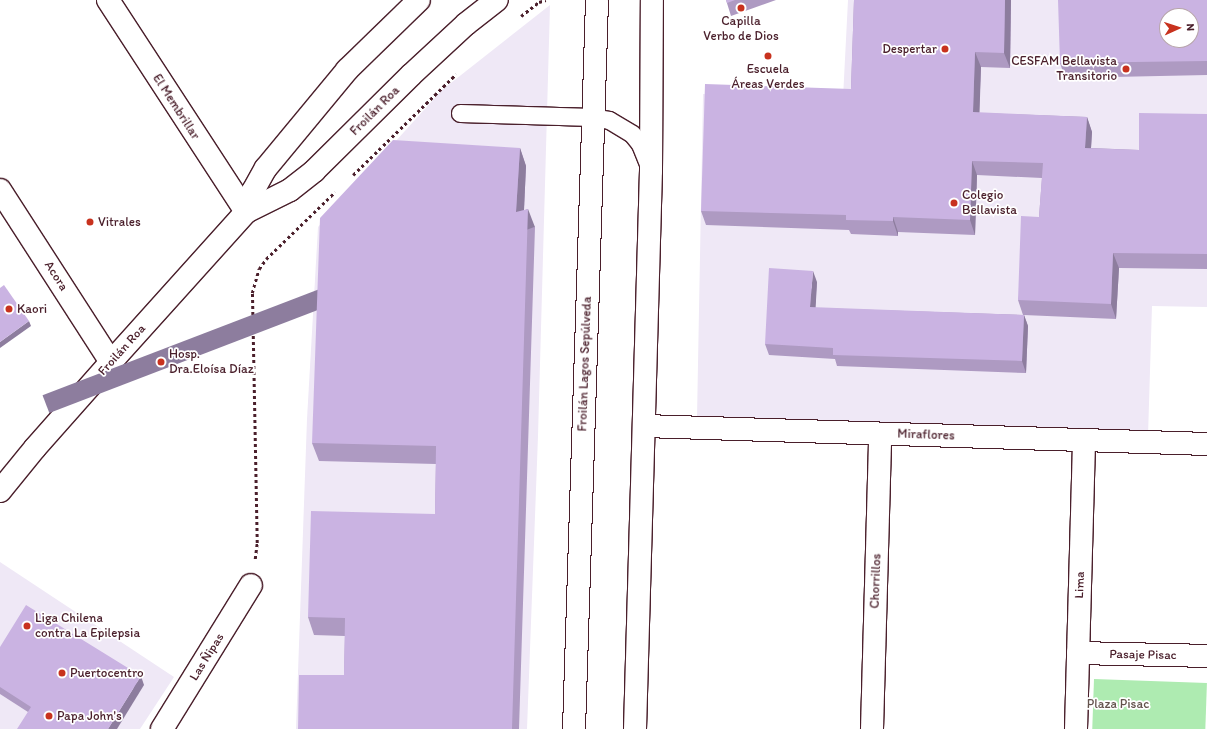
<!DOCTYPE html>
<html>
<head>
<meta charset="utf-8">
<style>
  body { margin:0 }
  #map { position:relative; width:1207px; height:729px; overflow:hidden; background:#fff; font-family:Itim,sans-serif }
  div>[style] { position:absolute }
  [style*='--x'] { left:calc(var(--x)*1px); top:calc(var(--y)*1px); width:calc(var(--w)*1px); rotate:calc(var(--a)*1deg) }
  .built>* { inset:0; background:#efe8f6 }
  .green>* { inset:0; background:#aeebb1; transform-origin:0 0 }
  .path>* { height:2.5px; margin-top:-1.25px; transform-origin:0; background:repeating-linear-gradient(90deg,#4a1f2b 0 3px,transparent 0 6px) }
  .roads { filter:drop-shadow(1px 0 #4a1f2b) drop-shadow(-1px 0 #4a1f2b) drop-shadow(0 1px #4a1f2b) drop-shadow(0 -1px #4a1f2b) }
  .service>* { height:17px; margin:-8.5px; padding:0 8.5px; transform-origin:8.5px; border-radius:8.5px; background:#fff }
  .minor>* { height:22px; margin:-11px; padding:0 11px; transform-origin:11px; border-radius:11px; background:#fff }
  .tertiary>* { height:22px; margin:-11px; padding:0 11px; transform-origin:11px; border-radius:11px; background:#fff }
  .secondary>* { height:22px; margin:-11px; padding:0 11px; transform-origin:11px; border-radius:11px; background:#fff }
  .wall>* { inset:0; background:#ae9ac2 }
  .shaded-wall>* { inset:0; background:#8d7d9e; transform-origin:0 0 }
  .building>* { inset:0; background:#cab3e2 }
  .dots>* { width:11px; height:11px; translate:-50% -50%; box-sizing:border-box; border:2px solid #fff; border-radius:50% }
  span { translate:-50% -50%; white-space:nowrap; text-align:center; line-height:1.15; -webkit-text-stroke:3.5px #fff; paint-order:stroke }
  .poi-label { font-size:13px; color:#4a1f2b }
  .right { translate:-100% -50%; text-align:right }
  .left { translate:0 -50%; text-align:left }
  .street-label { font-size:13px; color:#4a1f2b }
  .park-label { font-size:13px; color:#63524c }
  .north { position:absolute; left:1159px; top:8px; width:40px; height:40px; box-sizing:border-box; background:#fff; border:1px solid #b7a5aa; border-radius:50%; rotate:87deg; font-size:11px; font-weight:700; line-height:16px; text-align:center; color:#4a1f2b }
  .north::after { content:''; display:block; margin:auto; width:14px; height:18px; background:#c8321e; clip-path:polygon(50% 0,100% 100%,50% 72%,0 100%) }
</style>
</head>
<body>
<div id="map">
  <div class="built">
    <div style="clip-path:polygon(evenodd,848px 0,1207px 0,1207px 307px,1152px 306px,1148px 436px,697px 418px,703px 94px,843px 98px,848px 0,1167px 16px,1191px 16px,1191px 40px,1167px 40px,1167px 16px)"></div>
    <div style="clip-path:polygon(550px 5px,538px 436px,527px 729px,296px 729px,307px 419px,318px 227px,442px 90px)"></div>
    <div style="clip-path:polygon(0 562px,174px 677px,140px 729px,0 729px)"></div>
  </div>
  <div class="green">
    <div style="left:1094px;top:679px;width:113px;height:50px;rotate:2deg"></div>
  </div>
  <div class="path">
    <div style="--x:521;--y:16;--w:23;--a:-38"></div>
    <div style="--x:539;--y:2;--w:7;--a:-16"></div>
    <div style="--x:353;--y:175;--w:144;--a:-44.4"></div>
    <div style="--x:255;--y:559;--w:16;--a:-83"></div>
    <div style="--x:257;--y:543;--w:250;--a:-91.1"></div>
    <div style="--x:252;--y:293;--w:25;--a:-74"></div>
    <div style="--x:259;--y:269;--w:12;--a:-55"></div>
    <div style="--x:266;--y:259;--w:96;--a:-44.2"></div>
  </div>
  <div class="roads">
    <div class="service">
      <div style="--x:460;--y:113;--w:132;--a:1.7"></div>
      <div style="--x:592;--y:117;--w:17;--a:10"></div>
      <div style="--x:609;--y:120;--w:27;--a:31"></div>
      <div style="--x:632;--y:134;--w:13;--a:51"></div>
      <div style="--x:640;--y:144;--w:24;--a:68"></div>
    </div>
    <div class="minor">
      <div style="--x:108;--y:0;--w:253;--a:56.9"></div>
      <div style="--x:0;--y:190;--w:205;--a:57.2"></div>
      <div style="--x:644;--y:426;--w:563;--a:1.83"></div>
      <div style="--x:1078;--y:653;--w:129;--a:1.3"></div>
      <div style="--x:162;--y:729;--w:169;--a:-58.3"></div>
      <div style="--x:872;--y:729;--w:295;--a:-88.4"></div>
      <div style="--x:1076;--y:729;--w:289;--a:-88.4"></div>
    </div>
    <div class="tertiary">
      <div style="--x:574;--y:729;--w:729;--a:-88.19"></div>
      <div style="--x:635;--y:729;--w:558;--a:-88.36"></div>
      <div style="--x:651;--y:171;--w:171;--a:-89.7"></div>
    </div>
    <div class="secondary">
      <div style="--x:246;--y:212;--w:49;--a:-26.6"></div>
      <div style="--x:290;--y:190;--w:31;--a:-38"></div>
      <div style="--x:314;--y:171;--w:136;--a:-44.7"></div>
      <div style="--x:411;--y:75;--w:75;--a:-42.8"></div>
      <div style="--x:466;--y:24;--w:39;--a:-38"></div>
      <div style="--x:0;--y:491;--w:55;--a:-50.9"></div>
      <div style="--x:35;--y:448;--w:115;--a:-48.5"></div>
      <div style="--x:111;--y:362;--w:202;--a:-48"></div>
      <div style="--x:246;--y:212;--w:22;--a:-72"></div>
      <div style="--x:253;--y:191;--w:26;--a:-61"></div>
      <div style="--x:266;--y:168;--w:127;--a:-50.4"></div>
      <div style="--x:347;--y:70;--w:100;--a:-44.2"></div>
    </div>
  </div>
  <div class="wall">
    <div style="clip-path:polygon(726px 0,776px 0,731px 16px)"></div>
    <div style="clip-path:polygon(854px 0,1011px 0,1010px 68px,981px 67px,979px 113px,1087px 117px,1092px 132px,1091px 148px,1139px 150px,1207px 114px,1207px 269px,1119px 268px,1116px 319px,1024px 315px,1028px 326px,1026px 373px,837px 366px,835px 359px,769px 355px,765px 344px,817px 282px,815px 308px,1023px 315px,1018px 300px,1039px 217px,1042px 178px,977px 175px,975px 235px,898px 232px,898px 236px,851px 234px,849px 230px,706px 225px,701px 211px,851px 89px)"></div>
    <div style="clip-path:polygon(1207px 0,1207px 75px,1065px 78px,1060px 63px)"></div>
    <div style="clip-path:polygon(520px 148px,526px 166px,524px 210px,535px 227px,519px 729px,298px 729px,344px 675px,345px 636px,314px 635px,308px 617px,435px 514px,436px 464px,319px 461px,312px 443px)"></div>
    <div style="clip-path:polygon(0 647px,144px 685px,28px 712px,0 694px)"></div>
  </div>
  <div class="shaded-wall">
    <div style="clip-path:polygon(1005px 0,1011px 0,1010px 68px,1004px 53px)"></div>
    <div style="clip-path:polygon(975px 52px,981px 67px,979px 127px,973px 112px)"></div>
    <div style="clip-path:polygon(1087px 117px,1092px 132px,1090px 163px,1085px 148px)"></div>
    <div style="clip-path:polygon(520px 148px,526px 166px,523px 230px,516px 212px)"></div>
    <div style="clip-path:polygon(972px 161px,977px 175px,975px 235px,970px 220px)"></div>
    <div style="left:528px;top:209px;width:19px;height:520px;rotate:69deg"></div>
    <div style="clip-path:polygon(893px 217px,898px 232px,898px 236px,893px 221px)"></div>
    <div style="clip-path:polygon(1113px 253px,1119px 268px,1116px 319px,1111px 304px)"></div>
    <div style="clip-path:polygon(813px 271px,817px 282px,815px 319px,810px 307px)"></div>
    <div style="clip-path:polygon(1024px 315px,1028px 326px,1026px 373px,1022px 361px)"></div>
    <div style="clip-path:polygon(29px 321px,31px 326px,0 348px,0 342px)"></div>
    <div style="clip-path:polygon(141px 676px,144px 685px,117px 729px,108px 729px)"></div>
  </div>
  <div class="building">
    <div style="clip-path:polygon(726px 0,735px 0,727px 3px)"></div>
    <div style="clip-path:polygon(854px 0,1005px 0,1004px 53px,975px 52px,973px 112px,1087px 117px,1085px 148px,1139px 150px,1139px 113px,1207px 114px,1207px 254px,1113px 253px,1111px 304px,1018px 300px,1021px 216px,1039px 217px,1043px 163px,972px 161px,970px 220px,893px 217px,893px 221px,846px 220px,846px 215px,701px 211px,705px 84px,851px 89px)"></div>
    <div style="clip-path:polygon(evenodd,1058px 0,1207px 0,1207px 61px,1060px 63px,1058px 0,1167px 16px,1191px 16px,1191px 40px,1167px 40px,1167px 16px)"></div>
    <div style="clip-path:polygon(393px 140px,520px 148px,516px 212px,528px 209px,512px 729px,298px 729px,299px 675px,344px 675px,345px 618px,308px 617px,311px 511px,435px 514px,436px 446px,312px 443px,320px 218px)"></div>
    <div style="clip-path:polygon(769px 268px,813px 271px,810px 307px,1024px 315px,1022px 361px,833px 355px,833px 348px,765px 344px)"></div>
    <div style="clip-path:polygon(4px 285px,29px 321px,0 342px,0 288px)"></div>
    <div style="clip-path:polygon(26px 605px,141px 676px,108px 729px,17px 729px,31px 707px,0 687px,0 647px)"></div>
  </div>
  <div class="dots">
    <div style="left:741px;top:8px;background:#c8321e"></div>
    <div style="left:945px;top:49px;background:#c8321e"></div>
    <div style="left:768px;top:56px;background:#c8321e"></div>
    <div style="left:1126px;top:69px;background:#c8321e"></div>
    <div style="left:954px;top:203px;background:#c8321e"></div>
    <div style="left:90px;top:222px;background:#c8321e"></div>
    <div style="left:9px;top:309px;background:#c8321e"></div>
    <div style="left:161px;top:362px;background:#c8321e"></div>
    <div style="left:27px;top:626px;background:#c8321e"></div>
    <div style="left:62px;top:673px;background:#c8321e"></div>
    <div style="left:49px;top:716px;background:#c8321e"></div>
  </div>
  <div class="poi-label">
    <span style="left:741px;top:29px">Capilla<br>Verbo de Dios</span>
    <span class="right" style="left:937px;top:49px">Despertar</span>
    <span class="right" style="left:1117px;top:69px">CESFAM Bellavista<br>Transitorio</span>
    <span style="left:768px;top:77px">Escuela<br>Áreas Verdes</span>
    <span class="left" style="left:962px;top:203px">Colegio<br>Bellavista</span>
    <span class="left" style="left:98px;top:222px">Vitrales</span>
    <span class="left" style="left:17px;top:309px">Kaori</span>
    <span class="left" style="left:169px;top:362px">Hosp.<br>Dra.Eloísa Díaz</span>
    <span class="left" style="left:35px;top:626px">Liga Chilena<br>contra La Epilepsia</span>
    <span class="left" style="left:70px;top:673px">Puertocentro</span>
    <span class="left" style="left:57px;top:716px">Papa John's</span>
  </div>
  <div class="street-label">
    <span style="left:176px;top:107px;rotate:57deg">El Membrillar</span>
    <span style="left:375px;top:111px;rotate:-45deg">Froilán Roa</span>
    <span style="left:56px;top:276px;rotate:57deg">Acora</span>
    <span style="left:122px;top:350px;rotate:-48deg">Froilán Roa</span>
    <span style="left:585px;top:364px;rotate:-88deg">Froilán Lagos Sepúlveda</span>
    <span style="left:926px;top:435px;rotate:2deg">Miraflores</span>
    <span style="left:876px;top:581px;rotate:-88deg">Chorrillos</span>
    <span style="left:1080px;top:585px;rotate:-88deg">Lima</span>
    <span style="left:1143px;top:655px;rotate:1deg">Pasaje Pisac</span>
    <span style="left:207px;top:657px;rotate:-58deg">Las Ñipas</span>
  </div>
  <div class="park-label">
    <span style="left:1118px;top:704px">Plaza Pisac</span>
  </div>
  <div class="north">N</div>
</div>
</body>
</html>
